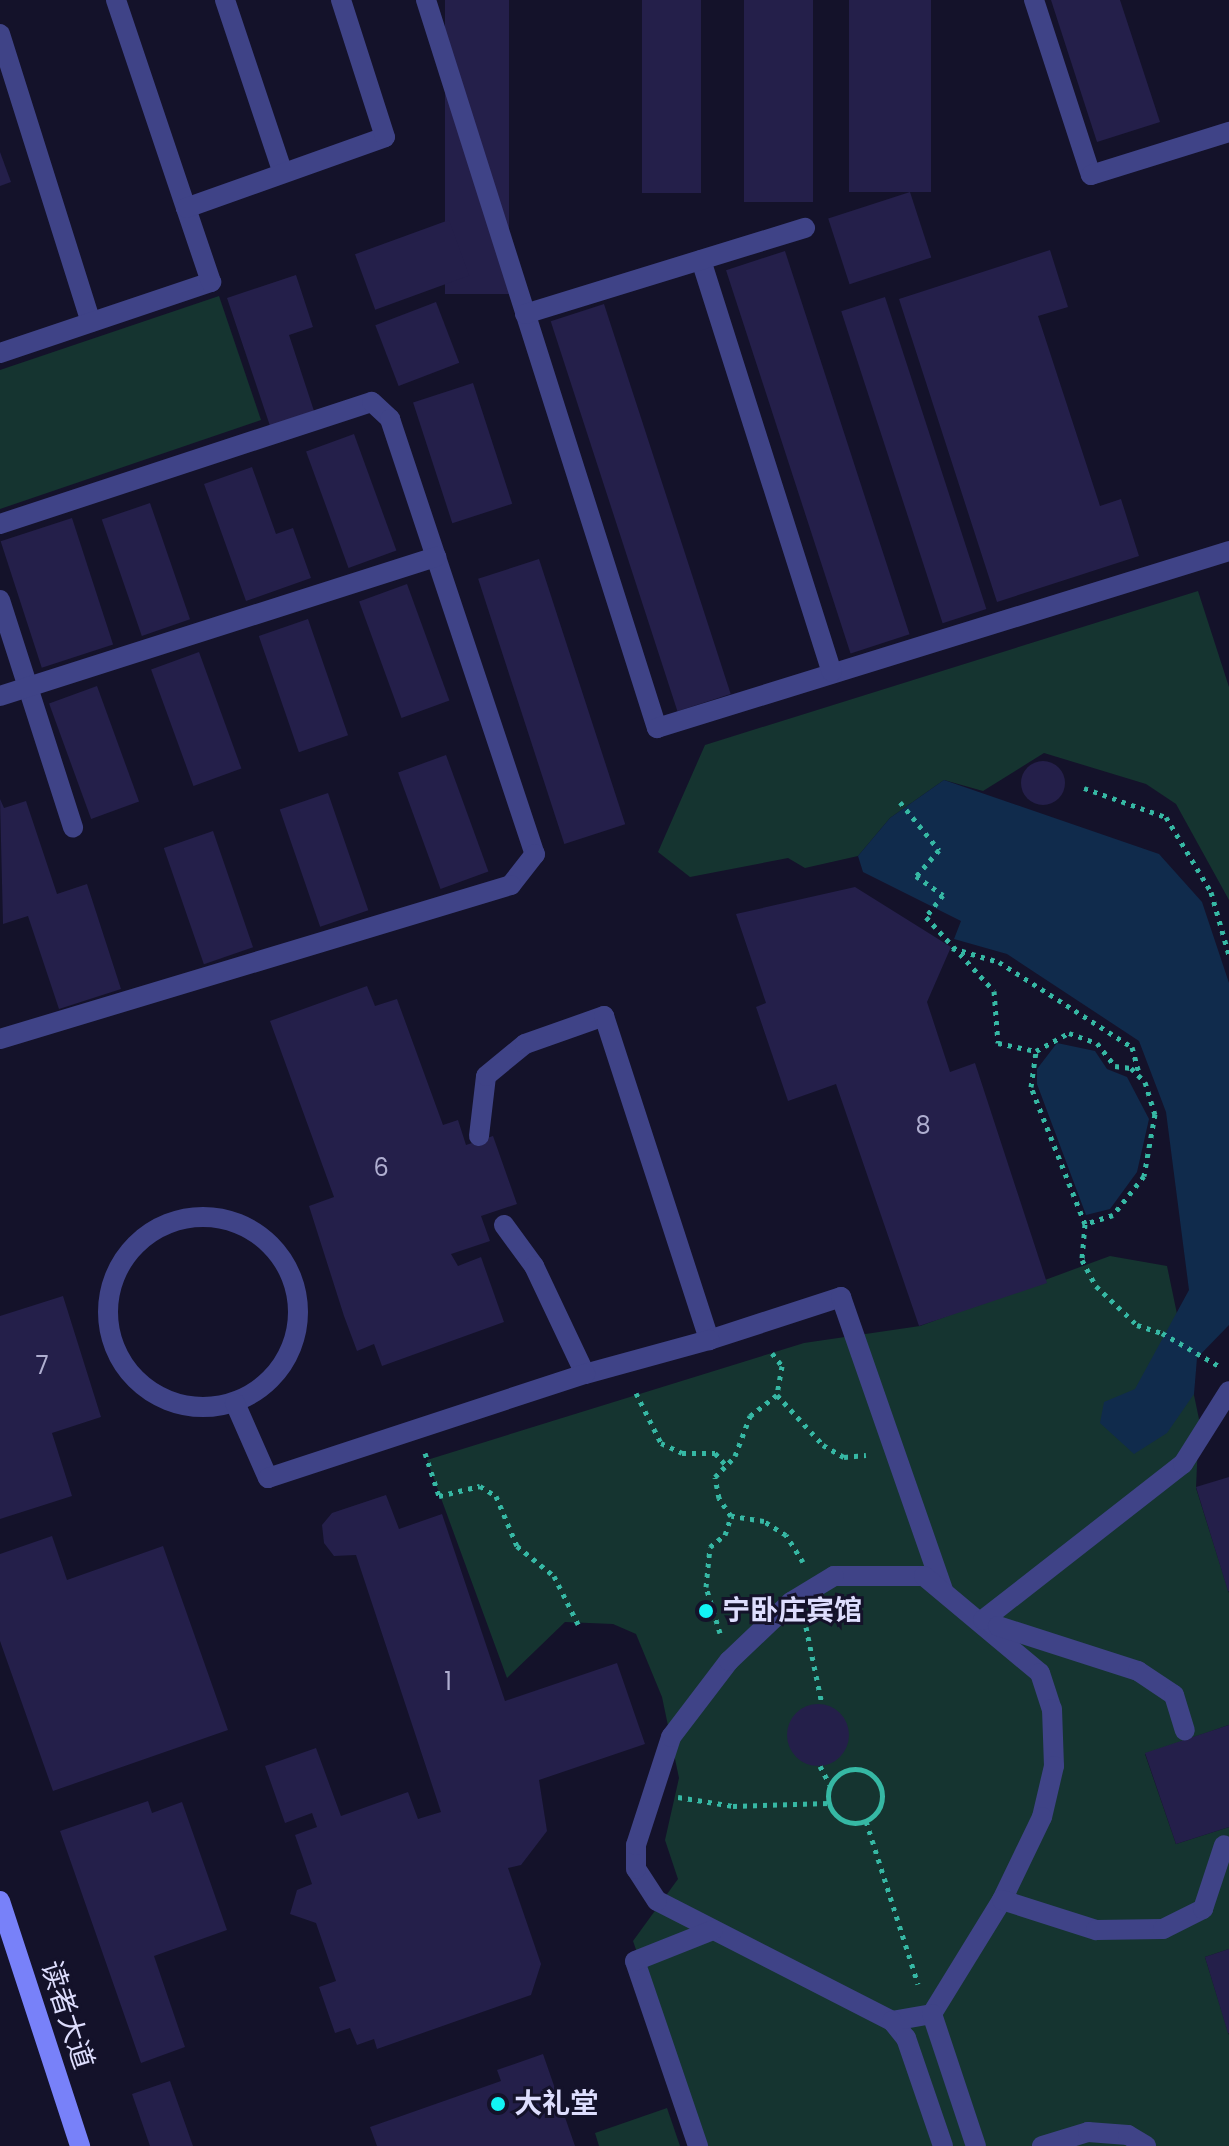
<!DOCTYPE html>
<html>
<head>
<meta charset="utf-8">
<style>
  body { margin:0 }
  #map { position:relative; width:1229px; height:2146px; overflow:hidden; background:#14122a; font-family:Poppins,"Noto Sans SC",sans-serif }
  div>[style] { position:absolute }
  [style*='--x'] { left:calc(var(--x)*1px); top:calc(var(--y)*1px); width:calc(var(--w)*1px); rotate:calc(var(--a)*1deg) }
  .green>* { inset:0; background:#153430 }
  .water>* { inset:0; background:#102b4c }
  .building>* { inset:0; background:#241f4a; transform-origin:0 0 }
  .round { border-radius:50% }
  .path>* { height:5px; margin-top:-2.5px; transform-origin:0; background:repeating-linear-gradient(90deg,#36b8a4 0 4px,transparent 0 10px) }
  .path>.ring { margin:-2.5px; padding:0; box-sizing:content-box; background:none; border:5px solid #36b8a4; border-radius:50% }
  .lane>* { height:20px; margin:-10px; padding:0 10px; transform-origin:10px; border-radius:10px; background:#3f4387 }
  .lane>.ring { margin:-10px; padding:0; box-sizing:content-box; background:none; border:20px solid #3f4387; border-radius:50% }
  .street>* { height:20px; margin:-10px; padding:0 10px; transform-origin:10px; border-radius:10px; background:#3f4387 }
  .secondary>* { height:20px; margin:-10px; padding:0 10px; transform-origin:10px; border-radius:10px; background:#7881f9 }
  .dots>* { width:22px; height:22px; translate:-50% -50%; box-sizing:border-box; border:4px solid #14122a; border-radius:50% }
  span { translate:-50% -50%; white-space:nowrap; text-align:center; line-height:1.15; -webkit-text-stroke:6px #14122a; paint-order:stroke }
  .number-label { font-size:24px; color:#afaed0 }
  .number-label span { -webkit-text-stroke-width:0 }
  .poi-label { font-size:28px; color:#ddddfd; font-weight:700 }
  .left { translate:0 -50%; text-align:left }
  .street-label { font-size:28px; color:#ddddfd }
</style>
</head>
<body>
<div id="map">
  <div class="green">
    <div style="clip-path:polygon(219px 296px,261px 420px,0 509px,0 370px)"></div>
    <div style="clip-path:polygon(1198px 591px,1229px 687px,1229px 900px,1176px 804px,1146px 784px,1044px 753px,983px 791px,944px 780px,890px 818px,858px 856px,805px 868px,788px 858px,690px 877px,658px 852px,705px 745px)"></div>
    <div style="clip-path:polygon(1110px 1256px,1167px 1266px,1199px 1419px,1196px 1488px,1229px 1593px,1229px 1725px,1145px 1754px,1176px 1844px,1229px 1827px,1229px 1949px,1205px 1957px,1229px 2035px,1229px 2146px,704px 2146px,633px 1941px,678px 1879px,665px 1840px,679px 1778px,662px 1697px,636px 1634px,613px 1624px,565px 1622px,507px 1678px,427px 1460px,804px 1343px,920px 1326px)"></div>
    <div style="clip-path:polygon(667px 2108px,680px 2146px,599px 2146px,595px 2133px)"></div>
  </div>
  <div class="water">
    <div style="clip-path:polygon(944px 780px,1159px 854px,1202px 902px,1229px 983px,1229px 1325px,1197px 1358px,1194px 1394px,1167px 1433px,1134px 1454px,1100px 1423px,1104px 1402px,1135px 1389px,1189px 1290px,1166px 1112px,1139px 1041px,1007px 954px,954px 939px,961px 921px,863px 872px,858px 856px,890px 818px)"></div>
    <div style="clip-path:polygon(1057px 1043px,1095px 1051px,1107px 1069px,1127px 1077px,1149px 1119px,1137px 1172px,1110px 1209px,1086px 1215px,1037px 1084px,1037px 1069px)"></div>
  </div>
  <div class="building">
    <div style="left:445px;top:0;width:64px;height:294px"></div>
    <div style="left:642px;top:0;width:59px;height:193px"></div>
    <div style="left:744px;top:0;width:69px;height:202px"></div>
    <div style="left:849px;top:0;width:82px;height:192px"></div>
    <div style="clip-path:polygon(1051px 0,1120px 0,1160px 122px,1097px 142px)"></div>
    <div style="clip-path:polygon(0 152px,11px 182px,0 186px)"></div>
    <div style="left:910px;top:192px;width:69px;height:86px;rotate:72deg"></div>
    <div style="left:449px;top:220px;width:59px;height:100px;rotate:70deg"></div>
    <div style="clip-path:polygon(1050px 250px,1068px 307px,1038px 316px,1100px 506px,1121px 499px,1139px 556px,997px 602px,899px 299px)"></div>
    <div style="left:785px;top:251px;width:403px;height:62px;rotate:72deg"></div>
    <div style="clip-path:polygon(296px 275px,313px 327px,289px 335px,314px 411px,270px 426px,227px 298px)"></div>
    <div style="left:885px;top:297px;width:328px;height:46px;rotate:72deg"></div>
    <div style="left:436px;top:302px;width:65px;height:65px;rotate:69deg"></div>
    <div style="left:604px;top:304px;width:410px;height:56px;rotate:72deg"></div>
    <div style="left:473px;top:383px;width:127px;height:63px;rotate:72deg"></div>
    <div style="left:354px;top:434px;width:124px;height:51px;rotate:70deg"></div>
    <div style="clip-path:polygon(252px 467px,276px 534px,293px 528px,311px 578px,246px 601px,204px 484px)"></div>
    <div style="left:150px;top:503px;width:123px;height:51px;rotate:71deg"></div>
    <div style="left:72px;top:518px;width:133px;height:75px;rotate:72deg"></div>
    <div style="left:539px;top:559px;width:279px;height:64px;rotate:72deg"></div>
    <div style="left:407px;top:584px;width:124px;height:51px;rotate:70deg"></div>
    <div style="left:308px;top:619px;width:123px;height:52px;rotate:71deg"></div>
    <div style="left:199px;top:652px;width:124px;height:51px;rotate:70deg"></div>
    <div style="left:97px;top:686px;width:123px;height:51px;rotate:70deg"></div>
    <div style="left:446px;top:755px;width:124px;height:51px;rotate:70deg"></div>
    <div class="round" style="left:1021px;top:761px;width:44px;height:44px"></div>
    <div style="left:328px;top:793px;width:124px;height:51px;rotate:71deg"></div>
    <div style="clip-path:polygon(0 799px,4px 808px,26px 801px,57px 894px,87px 884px,121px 989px,59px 1009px,28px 916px,3px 924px)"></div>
    <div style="left:213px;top:831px;width:123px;height:52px;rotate:71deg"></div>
    <div style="clip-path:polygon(855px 887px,951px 947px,927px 1002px,950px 1072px,975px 1063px,1047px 1283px,919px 1326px,836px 1084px,788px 1101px,756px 1007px,766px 1003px,736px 914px)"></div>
    <div style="clip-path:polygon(367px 986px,375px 1006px,397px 999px,443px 1125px,458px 1120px,466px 1145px,493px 1136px,517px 1204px,481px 1216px,490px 1241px,451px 1254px,458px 1266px,481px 1257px,504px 1322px,382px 1366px,374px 1344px,357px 1351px,344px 1316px,309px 1206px,334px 1197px,270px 1021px)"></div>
    <div style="clip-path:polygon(63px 1296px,101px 1417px,52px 1433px,72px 1496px,0 1519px,0 1316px)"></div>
    <div style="clip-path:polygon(1229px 1477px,1229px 1591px,1228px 1591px,1196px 1487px)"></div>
    <div style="clip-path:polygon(386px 1495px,399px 1529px,442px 1514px,505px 1701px,617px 1663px,645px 1744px,539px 1780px,547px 1831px,521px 1865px,508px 1868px,541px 1964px,531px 1995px,377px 2049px,374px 2039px,357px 2045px,350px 2028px,335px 2033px,319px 1987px,336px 1981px,316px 1923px,290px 1914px,297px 1890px,312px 1884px,295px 1835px,317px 1827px,312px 1813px,285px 1823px,265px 1766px,316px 1748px,341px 1816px,408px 1792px,418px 1819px,441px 1812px,356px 1555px,334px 1556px,324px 1543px,322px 1525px,332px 1513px)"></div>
    <div style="clip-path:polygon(52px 1536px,67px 1580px,163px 1546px,228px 1730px,53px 1791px,0 1641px,0 1554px)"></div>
    <div class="round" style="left:787px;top:1704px;width:62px;height:62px"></div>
    <div style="clip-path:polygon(1229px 1725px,1229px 1827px,1176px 1844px,1145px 1753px)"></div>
    <div style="clip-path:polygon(148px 1801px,152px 1813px,182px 1802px,227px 1930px,154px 1956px,185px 2047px,141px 2063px,60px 1831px)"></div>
    <div style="clip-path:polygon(1229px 1949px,1229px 2033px,1228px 2033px,1205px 1957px)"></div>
    <div style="clip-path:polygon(543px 2054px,575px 2146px,377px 2146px,370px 2127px,501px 2081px,497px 2070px)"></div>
    <div style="clip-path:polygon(170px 2081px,193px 2146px,150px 2146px,132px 2094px)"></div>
  </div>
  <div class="path">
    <div style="--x:1084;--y:788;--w:87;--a:19.5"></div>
    <div style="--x:1166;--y:817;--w:87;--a:59"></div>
    <div style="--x:1211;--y:892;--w:66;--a:74.1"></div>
    <div style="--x:900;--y:802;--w:62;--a:50.9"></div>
    <div style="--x:939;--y:850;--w:35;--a:131"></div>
    <div style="--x:916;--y:876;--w:33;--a:35"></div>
    <div style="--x:943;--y:895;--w:28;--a:128"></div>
    <div style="--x:926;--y:917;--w:100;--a:47.4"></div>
    <div style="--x:994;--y:991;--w:52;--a:85.6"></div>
    <div style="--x:998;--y:1043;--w:39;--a:12"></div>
    <div style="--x:952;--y:948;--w:49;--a:16.6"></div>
    <div style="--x:999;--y:962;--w:158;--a:32.6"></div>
    <div style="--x:1132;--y:1047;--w:30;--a:75"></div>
    <div style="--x:1069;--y:1033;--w:30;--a:20"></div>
    <div style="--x:1097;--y:1043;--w:29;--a:52"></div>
    <div style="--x:1115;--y:1066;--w:16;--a:7"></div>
    <div style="--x:1131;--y:1068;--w:20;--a:45"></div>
    <div style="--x:1145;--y:1082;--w:34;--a:73"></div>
    <div style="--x:1155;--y:1114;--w:63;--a:100.1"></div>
    <div style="--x:1144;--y:1176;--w:50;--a:128.5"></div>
    <div style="--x:1113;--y:1215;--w:29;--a:162"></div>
    <div style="--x:1085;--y:1224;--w:147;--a:-111.5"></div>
    <div style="--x:1031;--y:1087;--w:36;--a:-82"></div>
    <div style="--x:1036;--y:1051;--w:38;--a:-29"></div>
    <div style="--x:1085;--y:1224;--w:36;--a:95"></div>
    <div style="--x:1082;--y:1260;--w:30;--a:62"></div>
    <div style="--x:1096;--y:1286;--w:57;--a:43.6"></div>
    <div style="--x:1137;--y:1325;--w:28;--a:18"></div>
    <div style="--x:1162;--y:1333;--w:66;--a:30.1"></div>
    <div style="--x:772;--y:1353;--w:16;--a:52"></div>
    <div style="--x:782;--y:1366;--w:29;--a:100"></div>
    <div style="--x:636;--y:1393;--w:56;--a:63.4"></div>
    <div style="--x:661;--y:1443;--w:23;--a:25"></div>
    <div style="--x:682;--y:1453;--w:33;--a:0"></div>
    <div style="--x:715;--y:1453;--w:15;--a:48"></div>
    <div style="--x:425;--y:1453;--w:45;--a:72"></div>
    <div style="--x:439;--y:1496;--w:42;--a:-13.7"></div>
    <div style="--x:480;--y:1486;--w:19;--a:32"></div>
    <div style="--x:496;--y:1496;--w:54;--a:67.2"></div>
    <div style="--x:517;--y:1546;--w:48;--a:39"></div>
    <div style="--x:554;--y:1576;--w:54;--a:63.4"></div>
    <div style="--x:803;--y:1562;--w:32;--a:-122"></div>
    <div style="--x:786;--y:1535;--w:26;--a:-148"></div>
    <div style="--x:764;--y:1521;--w:33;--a:-171"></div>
    <div style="--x:731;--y:1516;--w:22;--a:-124"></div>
    <div style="--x:719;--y:1498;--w:21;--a:-101"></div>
    <div style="--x:715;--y:1477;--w:29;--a:-46"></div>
    <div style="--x:735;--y:1456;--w:43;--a:-69.4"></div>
    <div style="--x:750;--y:1416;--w:34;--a:-38"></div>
    <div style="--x:777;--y:1395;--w:68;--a:47.4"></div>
    <div style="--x:823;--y:1445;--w:24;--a:30"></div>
    <div style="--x:844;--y:1457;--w:22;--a:-5"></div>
    <div style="--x:806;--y:1627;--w:79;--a:78.3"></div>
    <div style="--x:720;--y:1633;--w:48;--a:-106.9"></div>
    <div style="--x:706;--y:1587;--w:40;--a:-84.3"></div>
    <div style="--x:710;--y:1547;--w:19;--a:-39"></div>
    <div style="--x:725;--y:1535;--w:20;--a:-72"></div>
    <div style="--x:820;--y:1766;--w:21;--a:62"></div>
    <div class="ring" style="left:828px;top:1769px;width:49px;height:49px"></div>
    <div style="--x:678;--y:1797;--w:56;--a:9.3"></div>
    <div style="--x:733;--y:1806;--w:96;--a:-1.8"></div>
    <div style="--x:866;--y:1821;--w:171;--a:72.3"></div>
  </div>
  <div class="lane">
    <div style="--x:426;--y:0;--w:764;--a:72.4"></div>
    <div style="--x:657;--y:728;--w:599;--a:-17.19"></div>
    <div style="--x:701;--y:260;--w:432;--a:72.4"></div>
    <div style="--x:525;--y:314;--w:293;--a:-17.1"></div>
    <div style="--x:479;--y:1136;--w:60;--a:-83.3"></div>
    <div style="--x:486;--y:1076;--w:50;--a:-39.4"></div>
    <div style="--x:525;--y:1044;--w:84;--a:-19.5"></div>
    <div style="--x:604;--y:1016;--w:341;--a:72"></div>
    <div style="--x:709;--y:1340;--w:139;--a:-18"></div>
    <div style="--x:841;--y:1297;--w:310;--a:70.8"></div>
    <div class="ring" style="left:108px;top:1217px;width:170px;height:170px"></div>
    <div style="--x:504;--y:1225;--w:51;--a:53.8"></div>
    <div style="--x:534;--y:1266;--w:119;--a:64.7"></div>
    <div style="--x:585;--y:1374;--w:129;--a:-15.3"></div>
    <div style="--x:235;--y:1403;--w:82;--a:66.3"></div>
    <div style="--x:268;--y:1478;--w:334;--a:-18.2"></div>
    <div style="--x:834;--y:1576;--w:90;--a:0"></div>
    <div style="--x:924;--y:1576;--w:151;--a:39.9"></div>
    <div style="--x:1040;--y:1673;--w:38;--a:72"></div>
    <div style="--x:1052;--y:1709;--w:57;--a:88"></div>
    <div style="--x:1054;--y:1766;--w:52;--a:103.2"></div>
    <div style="--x:1042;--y:1817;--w:92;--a:115.7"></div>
    <div style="--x:1002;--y:1900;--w:134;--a:121.6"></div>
    <div style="--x:932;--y:2014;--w:41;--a:170.1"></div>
    <div style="--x:892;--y:2021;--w:264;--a:-152.9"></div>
    <div style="--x:657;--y:1901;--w:38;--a:-123"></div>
    <div style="--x:636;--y:1869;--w:24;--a:-90"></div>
    <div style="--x:636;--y:1845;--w:114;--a:-72"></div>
    <div style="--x:671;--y:1737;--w:96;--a:-52.7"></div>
    <div style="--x:729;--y:1661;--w:86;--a:-43.6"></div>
    <div style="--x:791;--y:1602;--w:50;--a:-31.2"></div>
    <div style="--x:983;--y:1620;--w:254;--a:-38"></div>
    <div style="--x:1183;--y:1464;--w:86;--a:-57.8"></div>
    <div style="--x:998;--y:1626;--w:147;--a:17.8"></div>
    <div style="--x:1138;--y:1671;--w:43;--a:33.7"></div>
    <div style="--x:1174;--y:1695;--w:37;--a:73"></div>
    <div style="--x:1002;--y:1900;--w:99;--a:17.7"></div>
    <div style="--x:1096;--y:1930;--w:67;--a:-0.9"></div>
    <div style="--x:1163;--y:1929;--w:45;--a:-26.6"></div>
    <div style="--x:1203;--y:1909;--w:67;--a:-71.8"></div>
    <div style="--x:932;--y:2014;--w:139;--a:71.6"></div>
    <div style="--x:892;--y:2021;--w:22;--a:51"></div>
    <div style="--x:906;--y:2038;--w:114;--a:71.1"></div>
    <div style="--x:698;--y:2146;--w:195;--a:-108.8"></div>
    <div style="--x:635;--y:1961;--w:84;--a:-21.7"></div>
    <div style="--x:1042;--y:2146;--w:48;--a:-16.9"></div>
    <div style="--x:1088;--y:2132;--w:40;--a:4.3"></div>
    <div style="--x:1128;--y:2135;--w:21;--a:31"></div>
  </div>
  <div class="street">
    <div style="--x:116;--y:0;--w:219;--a:71.4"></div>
    <div style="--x:225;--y:0;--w:182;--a:71.5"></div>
    <div style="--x:1034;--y:0;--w:184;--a:72"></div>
    <div style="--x:1091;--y:175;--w:145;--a:-17.3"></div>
    <div style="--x:0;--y:34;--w:302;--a:72.5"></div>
    <div style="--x:0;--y:353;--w:223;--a:-18.6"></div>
    <div style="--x:211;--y:282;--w:78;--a:-108.7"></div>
    <div style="--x:186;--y:208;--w:211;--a:-19.6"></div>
    <div style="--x:385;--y:137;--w:144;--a:-107.8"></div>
    <div style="--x:0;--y:524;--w:391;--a:-18.2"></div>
    <div style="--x:372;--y:402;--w:25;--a:43"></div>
    <div style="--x:390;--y:419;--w:459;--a:71.6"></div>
    <div style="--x:535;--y:854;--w:39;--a:128"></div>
    <div style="--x:511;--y:885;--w:534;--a:163.23"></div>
    <div style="--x:0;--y:600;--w:239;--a:72.2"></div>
    <div style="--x:0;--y:696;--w:458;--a:-17.7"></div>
  </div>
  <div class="secondary">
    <div style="--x:0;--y:1901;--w:258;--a:71.9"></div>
  </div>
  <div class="dots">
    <div style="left:706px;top:1611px;background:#12f3f5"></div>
    <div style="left:498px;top:2104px;background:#12f3f5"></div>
  </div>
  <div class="number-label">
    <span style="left:923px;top:1126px">8</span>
    <span style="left:381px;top:1168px">6</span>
    <span style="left:42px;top:1366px">7</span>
    <span style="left:448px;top:1682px">1</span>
  </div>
  <div class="poi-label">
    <span class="left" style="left:722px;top:1611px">宁卧庄宾馆</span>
    <span class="left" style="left:514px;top:2104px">大礼堂</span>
  </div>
  <div class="street-label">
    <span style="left:67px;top:2015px;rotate:72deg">读者大道</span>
  </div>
</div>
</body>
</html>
